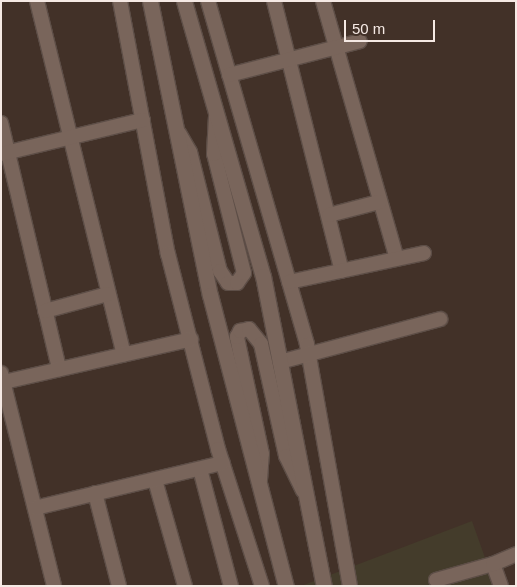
<!DOCTYPE html>
<html>
<head>
<meta charset="utf-8">
<style>
  body { margin:0 }
  #map { position:relative; width:517px; height:587px; overflow:hidden; background:#423128; font-family:Helvetica,sans-serif }
  div>[style] { position:absolute }
  [style*='--x'] { left:calc(var(--x)*1px); top:calc(var(--y)*1px); width:calc(var(--w)*1px); rotate:calc(var(--a)*1deg) }
  .industrial>* { inset:0; background:#443c2b }
  .roads { filter:drop-shadow(1px 0 #5d4e47) drop-shadow(-1px 0 #5d4e47) drop-shadow(0 1px #5d4e47) drop-shadow(0 -1px #5d4e47) }
  .minor>* { height:14px; margin:-7px; padding:0 7px; transform-origin:7px; border-radius:7px; background:#79655b }
  .tertiary>* { height:15px; margin:-7.5px; padding:0 7.5px; transform-origin:7.5px; border-radius:7.5px; background:#79655b }
  span { translate:-50% -50%; white-space:nowrap; text-align:center; line-height:1.15; -webkit-text-stroke:5px #423128; paint-order:stroke }
  .frame { position:absolute; inset:0; border:2px solid #f5e9e4; pointer-events:none }
  .scale { position:absolute; left:344px; top:20px; width:91px; height:22px; box-sizing:border-box; border:2px solid #f5e9e4; border-top:0; padding-left:6px; font-size:15px; line-height:18px; white-space:nowrap; color:#f5e9e4; -webkit-text-stroke:4px #423128; paint-order:stroke }
</style>
</head>
<body>
<div id="map">
  <div class="industrial">
    <div style="clip-path:polygon(472px 521px,495px 586px,301px 586px)"></div>
  </div>
  <div class="roads">
    <div class="minor">
      <div style="--x:37;--y:1;--w:364;--a:76.2"></div>
      <div style="--x:120;--y:1;--w:258;--a:79.3"></div>
      <div style="--x:168;--y:254;--w:201;--a:75.6"></div>
      <div style="--x:218;--y:449;--w:144;--a:72.2"></div>
      <div style="--x:208;--y:1;--w:358;--a:73.9"></div>
      <div style="--x:307;--y:345;--w:245;--a:79.9"></div>
      <div style="--x:274;--y:1;--w:278;--a:75.9"></div>
      <div style="--x:323;--y:1;--w:268;--a:74"></div>
      <div style="--x:229;--y:75;--w:135;--a:-14.5"></div>
      <div style="--x:1;--y:123;--w:253;--a:76.7"></div>
      <div style="--x:179;--y:133;--w:22;--a:60"></div>
      <div style="--x:190;--y:152;--w:123;--a:75.9"></div>
      <div style="--x:220;--y:271;--w:14;--a:56"></div>
      <div style="--x:228;--y:283;--w:9;--a:0"></div>
      <div style="--x:237;--y:283;--w:12;--a:-55"></div>
      <div style="--x:244;--y:273;--w:123;--a:-104.1"></div>
      <div style="--x:214;--y:154;--w:37;--a:-87"></div>
      <div style="--x:1;--y:154;--w:146;--a:-13.5"></div>
      <div style="--x:329;--y:215;--w:52;--a:-14.6"></div>
      <div style="--x:289;--y:282;--w:138;--a:-12.1"></div>
      <div style="--x:45;--y:311;--w:65;--a:-15.1"></div>
      <div style="--x:280;--y:362;--w:166;--a:-15"></div>
      <div style="--x:1;--y:373;--w:219;--a:76"></div>
      <div style="--x:4;--y:382;--w:192;--a:-12.9"></div>
      <div style="--x:200;--y:469;--w:121;--a:75.2"></div>
      <div style="--x:155;--y:480;--w:110;--a:74.2"></div>
      <div style="--x:260;--y:480;--w:26;--a:-86"></div>
      <div style="--x:262;--y:454;--w:120;--a:-102.1"></div>
      <div style="--x:237;--y:337;--w:7;--a:-63"></div>
      <div style="--x:240;--y:331;--w:9;--a:-13"></div>
      <div style="--x:249;--y:329;--w:19;--a:51"></div>
      <div style="--x:261;--y:344;--w:115;--a:77.4"></div>
      <div style="--x:286;--y:456;--w:39;--a:64"></div>
      <div style="--x:95;--y:493;--w:96;--a:75.5"></div>
      <div style="--x:35;--y:508;--w:193;--a:-13.5"></div>
      <div style="--x:493;--y:564;--w:23;--a:70"></div>
      <div style="--x:436;--y:580;--w:59;--a:-15.7"></div>
      <div style="--x:493;--y:564;--w:25;--a:-23"></div>
    </div>
    <div class="tertiary">
      <div style="--x:150;--y:1;--w:300;--a:78.5"></div>
      <div style="--x:210;--y:295;--w:301;--a:75.4"></div>
      <div style="--x:184;--y:1;--w:286;--a:74"></div>
      <div style="--x:263;--y:276;--w:316;--a:78.9"></div>
    </div>
  </div>
  <div class="frame"></div>
  <div class="scale">50 m</div>
</div>
</body>
</html>
